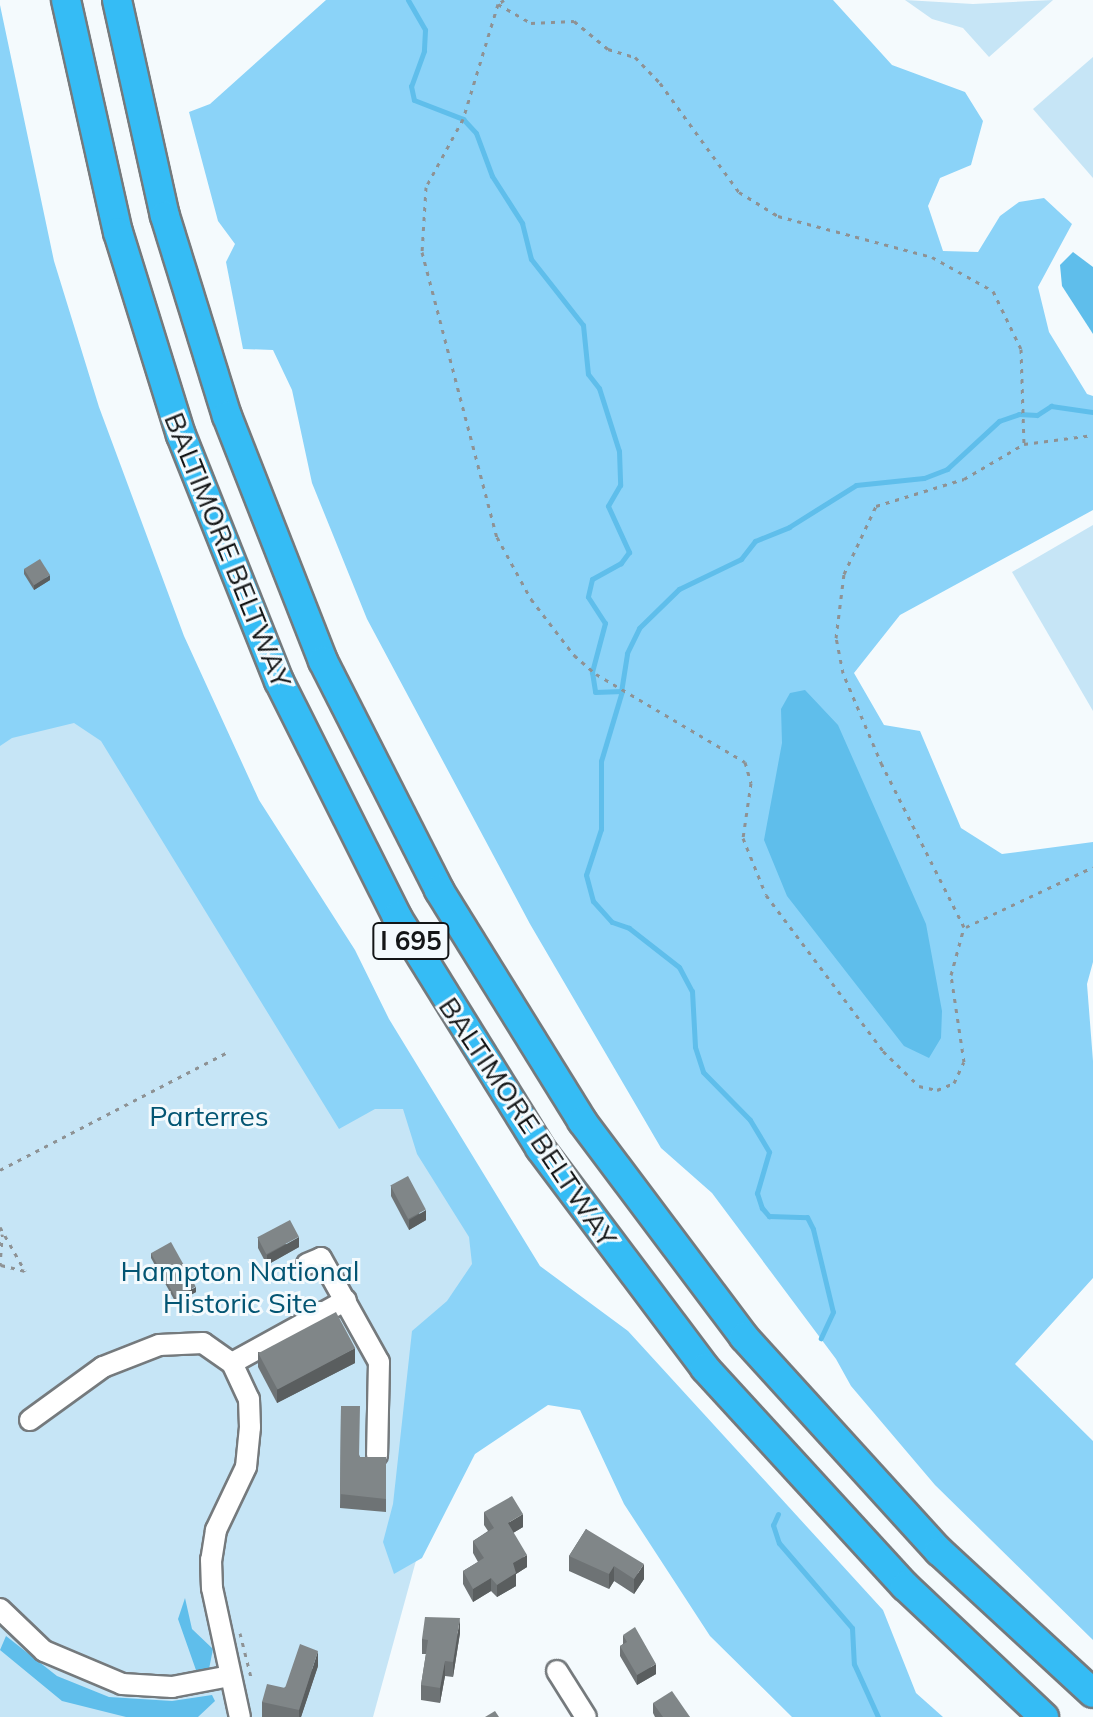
<!DOCTYPE html>
<html>
<head>
<meta charset="utf-8">
<style>
  body { margin:0 }
  #map { position:relative; width:1093px; height:1717px; overflow:hidden; background:#f4fafd; font-family:Mulish,sans-serif }
  div>[style] { position:absolute }
  [style*='--x'] { left:calc(var(--x)*1px); top:calc(var(--y)*1px); width:calc(var(--w)*1px); rotate:calc(var(--a)*1deg) }
  .green>* { inset:0; background:#c6e5f6 }
  .forest>* { inset:0; background:#8bd3f8 }
  .water>* { inset:0; background:#5fbeeb }
  .stream>* { height:5px; margin:-2.5px; padding:0 2.5px; transform-origin:2.5px; border-radius:2.5px; background:#5fbeeb }
  .path>* { height:3px; margin-top:-1.5px; transform-origin:0; background:repeating-linear-gradient(90deg,#8e9294 0 4px,transparent 0 10px) }
  .roads { filter:drop-shadow(2px 0 #757a7d) drop-shadow(-2px 0 #757a7d) drop-shadow(0 2px #757a7d) drop-shadow(0 -2px #757a7d) }
  .minor>* { height:20px; margin:-10px; padding:0 10px; transform-origin:10px; border-radius:10px; background:#fff }
  .highway>* { height:28px; margin:-14px; padding:0 14px; transform-origin:14px; border-radius:14px; background:#35bcf5 }
  .wall>* { inset:0; background:#6e7375 }
  .shaded-wall>* { inset:0; background:#5a5e5f }
  .building>* { inset:0; background:#808688; transform-origin:0 0 }
  span { translate:-50% -50%; white-space:nowrap; text-align:center; line-height:1.15; -webkit-text-stroke:6px #f4fafd; paint-order:stroke }
  .shield-label span { padding:2px 6px; background:#f4fafd; border:2px solid; border-radius:6px; -webkit-text-stroke-width:0 }
  .shield-label { font-size:26px; color:#141617; font-weight:700 }
  .street-label { font-size:28px; color:#141617 }
  .park-label { font-size:28px; color:#035573 }
</style>
</head>
<body>
<div id="map">
  <div class="green">
    <div style="clip-path:polygon(905px 0,973px 4px,1053px 0,989px 57px,963px 28px,932px 19px)"></div>
    <div style="clip-path:polygon(1093px 57px,1093px 178px,1033px 109px)"></div>
    <div style="clip-path:polygon(1093px 525px,1093px 711px,1012px 572px)"></div>
    <div style="clip-path:polygon(0 535px,502px 1248px,373px 1717px,0 1717px)"></div>
  </div>
  <div class="forest">
    <div style="clip-path:polygon(326px 0,833px 0,892px 65px,965px 92px,983px 121px,971px 165px,940px 178px,928px 206px,943px 251px,978px 252px,1000px 216px,1019px 202px,1044px 198px,1072px 224px,1038px 287px,1049px 332px,1087px 394px,1093px 396px,1093px 510px,900px 615px,854px 673px,884px 725px,920px 731px,961px 828px,1002px 854px,1093px 842px,1093px 962px,1087px 984px,1093px 1061px,1093px 1278px,1015px 1364px,1093px 1441px,1093px 1640px,935px 1485px,851px 1386px,836px 1359px,712px 1193px,661px 1148px,530px 924px,367px 619px,312px 483px,292px 390px,273px 350px,243px 349px,226px 262px,235px 244px,218px 221px,189px 112px,210px 104px)"></div>
    <div style="clip-path:polygon(0 5px,54px 261px,99px 407px,184px 636px,259px 800px,355px 950px,389px 1019px,540px 1266px,628px 1331px,883px 1610px,916px 1693px,943px 1717px,792px 1717px,710px 1636px,624px 1504px,580px 1410px,548px 1405px,475px 1454px,422px 1558px,394px 1574px,383px 1542px,393px 1504px,412px 1331px,447px 1301px,472px 1264px,469px 1237px,417px 1154px,403px 1109px,375px 1109px,339px 1129px,101px 741px,74px 723px,12px 738px,0 746px)"></div>
  </div>
  <div class="water">
    <div style="clip-path:polygon(1073px 252px,1093px 267px,1093px 334px,1062px 286px,1060px 265px)"></div>
    <div style="clip-path:polygon(805px 690px,838px 725px,926px 924px,942px 1011px,941px 1038px,929px 1058px,904px 1046px,787px 896px,764px 840px,782px 743px,781px 709px,790px 693px)"></div>
    <div style="clip-path:polygon(185px 1598px,192px 1629px,213px 1649px,209px 1669px,197px 1673px,178px 1619px)"></div>
    <div style="clip-path:polygon(6px 1636px,57px 1676px,109px 1697px,172px 1701px,212px 1695px,215px 1701px,198px 1717px,126px 1717px,62px 1701px,0 1650px)"></div>
  </div>
  <div class="stream">
    <div style="--x:408;--y:0;--w:34;--a:60"></div>
    <div style="--x:425;--y:30;--w:21;--a:93"></div>
    <div style="--x:424;--y:51;--w:37;--a:110"></div>
    <div style="--x:411;--y:86;--w:14;--a:78"></div>
    <div style="--x:414;--y:100;--w:53;--a:21.2"></div>
    <div style="--x:463;--y:119;--w:19;--a:47"></div>
    <div style="--x:476;--y:133;--w:46;--a:69.6"></div>
    <div style="--x:492;--y:176;--w:56;--a:57.4"></div>
    <div style="--x:522;--y:223;--w:37;--a:76"></div>
    <div style="--x:531;--y:259;--w:84;--a:51.8"></div>
    <div style="--x:583;--y:325;--w:49;--a:84.2"></div>
    <div style="--x:588;--y:374;--w:18;--a:52"></div>
    <div style="--x:599;--y:388;--w:66;--a:72.4"></div>
    <div style="--x:619;--y:451;--w:34;--a:88"></div>
    <div style="--x:620;--y:485;--w:24;--a:120"></div>
    <div style="--x:608;--y:506;--w:51;--a:65.5"></div>
    <div style="--x:629;--y:552;--w:14;--a:126"></div>
    <div style="--x:621;--y:563;--w:33;--a:151"></div>
    <div style="--x:592;--y:579;--w:18;--a:103"></div>
    <div style="--x:588;--y:597;--w:31;--a:57"></div>
    <div style="--x:605;--y:623;--w:51;--a:104.9"></div>
    <div style="--x:592;--y:672;--w:20;--a:81"></div>
    <div style="--x:595;--y:692;--w:27;--a:-2"></div>
    <div style="--x:622;--y:691;--w:73;--a:106.7"></div>
    <div style="--x:601;--y:761;--w:68;--a:90"></div>
    <div style="--x:601;--y:829;--w:48;--a:108.1"></div>
    <div style="--x:586;--y:875;--w:27;--a:75"></div>
    <div style="--x:593;--y:901;--w:28;--a:48"></div>
    <div style="--x:612;--y:922;--w:18;--a:19"></div>
    <div style="--x:629;--y:928;--w:63;--a:38"></div>
    <div style="--x:679;--y:967;--w:27;--a:62"></div>
    <div style="--x:692;--y:991;--w:56;--a:86.9"></div>
    <div style="--x:695;--y:1047;--w:26;--a:72"></div>
    <div style="--x:703;--y:1072;--w:67;--a:45.6"></div>
    <div style="--x:750;--y:1120;--w:37;--a:59"></div>
    <div style="--x:769;--y:1152;--w:43;--a:106.3"></div>
    <div style="--x:757;--y:1193;--w:16;--a:72"></div>
    <div style="--x:762;--y:1208;--w:11;--a:49"></div>
    <div style="--x:769;--y:1216;--w:38;--a:2"></div>
    <div style="--x:807;--y:1217;--w:13;--a:63"></div>
    <div style="--x:813;--y:1229;--w:85;--a:76.5"></div>
    <div style="--x:833;--y:1312;--w:29;--a:115"></div>
    <div style="--x:621;--y:692;--w:39;--a:-81"></div>
    <div style="--x:627;--y:653;--w:28;--a:-64"></div>
    <div style="--x:639;--y:628;--w:56;--a:-44.3"></div>
    <div style="--x:679;--y:589;--w:69;--a:-25.8"></div>
    <div style="--x:741;--y:559;--w:23;--a:-52"></div>
    <div style="--x:755;--y:541;--w:37;--a:-22"></div>
    <div style="--x:789;--y:527;--w:79;--a:-32.1"></div>
    <div style="--x:856;--y:485;--w:68;--a:-5.9"></div>
    <div style="--x:924;--y:478;--w:25;--a:-21"></div>
    <div style="--x:947;--y:469;--w:71;--a:-42.7"></div>
    <div style="--x:999;--y:421;--w:21;--a:-19"></div>
    <div style="--x:1019;--y:414;--w:18;--a:3"></div>
    <div style="--x:1037;--y:415;--w:17;--a:-33"></div>
    <div style="--x:1051;--y:406;--w:42;--a:8.1"></div>
    <div style="--x:778;--y:1514;--w:12;--a:114"></div>
    <div style="--x:773;--y:1525;--w:19;--a:72"></div>
    <div style="--x:779;--y:1543;--w:112;--a:49.3"></div>
    <div style="--x:852;--y:1628;--w:36;--a:87"></div>
    <div style="--x:854;--y:1664;--w:58;--a:65.6"></div>
  </div>
  <div class="path">
    <div style="--x:504;--y:0;--w:7;--a:146"></div>
    <div style="--x:498;--y:4;--w:120;--a:106.9"></div>
    <div style="--x:463;--y:119;--w:77;--a:118.6"></div>
    <div style="--x:426;--y:187;--w:65;--a:93.5"></div>
    <div style="--x:422;--y:252;--w:295;--a:75.3"></div>
    <div style="--x:497;--y:537;--w:71;--a:61.3"></div>
    <div style="--x:531;--y:599;--w:71;--a:52.5"></div>
    <div style="--x:574;--y:655;--w:29;--a:41"></div>
    <div style="--x:596;--y:674;--w:173;--a:30.6"></div>
    <div style="--x:745;--y:762;--w:22;--a:74"></div>
    <div style="--x:751;--y:783;--w:56;--a:98.3"></div>
    <div style="--x:743;--y:838;--w:61;--a:68"></div>
    <div style="--x:766;--y:895;--w:195;--a:53.1"></div>
    <div style="--x:883;--y:1051;--w:50;--a:44.2"></div>
    <div style="--x:919;--y:1086;--w:18;--a:13"></div>
    <div style="--x:937;--y:1090;--w:18;--a:-22"></div>
    <div style="--x:954;--y:1083;--w:23;--a:-65"></div>
    <div style="--x:964;--y:1062;--w:88;--a:-98.5"></div>
    <div style="--x:951;--y:975;--w:50;--a:-74.8"></div>
    <div style="--x:964;--y:927;--w:182;--a:-116.8"></div>
    <div style="--x:882;--y:765;--w:100;--a:-113"></div>
    <div style="--x:843;--y:673;--w:36;--a:-101"></div>
    <div style="--x:836;--y:638;--w:64;--a:-82.9"></div>
    <div style="--x:844;--y:574;--w:75;--a:-64.8"></div>
    <div style="--x:876;--y:506;--w:92;--a:-17.1"></div>
    <div style="--x:964;--y:479;--w:69;--a:-30.3"></div>
    <div style="--x:1024;--y:444;--w:70;--a:-7.4"></div>
    <div style="--x:498;--y:4;--w:38;--a:30"></div>
    <div style="--x:531;--y:23;--w:43;--a:-2.7"></div>
    <div style="--x:574;--y:21;--w:44;--a:39.5"></div>
    <div style="--x:608;--y:49;--w:28;--a:17"></div>
    <div style="--x:635;--y:57;--w:36;--a:46"></div>
    <div style="--x:660;--y:83;--w:135;--a:54.1"></div>
    <div style="--x:739;--y:192;--w:46;--a:31.6"></div>
    <div style="--x:778;--y:216;--w:159;--a:14.9"></div>
    <div style="--x:932;--y:257;--w:70;--a:29.1"></div>
    <div style="--x:993;--y:291;--w:64;--a:64.2"></div>
    <div style="--x:1021;--y:349;--w:95;--a:88.2"></div>
    <div style="--x:966;--y:927;--w:140;--a:-25.3"></div>
    <div style="--x:0;--y:1170;--w:259;--a:-27.4"></div>
    <div style="--x:0;--y:1227;--w:51;--a:60.4"></div>
    <div style="--x:1;--y:1265;--w:25;--a:14"></div>
    <div style="--x:0;--y:1266;--w:32;--a:-86"></div>
    <div style="--x:240;--y:1633;--w:49;--a:76"></div>
  </div>
  <div class="roads">
    <div class="minor">
      <div style="--x:307;--y:1264;--w:15;--a:-23"></div>
      <div style="--x:321;--y:1258;--w:119;--a:60.9"></div>
      <div style="--x:379;--y:1362;--w:93;--a:91.2"></div>
      <div style="--x:232;--y:1363;--w:130;--a:-28.9"></div>
      <div style="--x:30;--y:1420;--w:90;--a:-36"></div>
      <div style="--x:103;--y:1367;--w:60;--a:-21.4"></div>
      <div style="--x:159;--y:1345;--w:44;--a:-2.6"></div>
      <div style="--x:203;--y:1343;--w:35;--a:35"></div>
      <div style="--x:232;--y:1363;--w:40;--a:65"></div>
      <div style="--x:249;--y:1399;--w:28;--a:88"></div>
      <div style="--x:250;--y:1427;--w:40;--a:95.7"></div>
      <div style="--x:246;--y:1467;--w:70;--a:115.5"></div>
      <div style="--x:216;--y:1530;--w:30;--a:99"></div>
      <div style="--x:211;--y:1560;--w:28;--a:88"></div>
      <div style="--x:212;--y:1588;--w:132;--a:77.8"></div>
      <div style="--x:0;--y:1609;--w:61;--a:43.7"></div>
      <div style="--x:44;--y:1651;--w:85;--a:22.9"></div>
      <div style="--x:122;--y:1684;--w:50;--a:3.4"></div>
      <div style="--x:172;--y:1687;--w:59;--a:-10.7"></div>
      <div style="--x:557;--y:1671;--w:54;--a:57.8"></div>
    </div>
    <div class="highway">
      <div style="--x:66;--y:0;--w:238;--a:77.4"></div>
      <div style="--x:118;--y:232;--w:213;--a:72.8"></div>
      <div style="--x:181;--y:435;--w:265;--a:68.3"></div>
      <div style="--x:279;--y:681;--w:264;--a:63.4"></div>
      <div style="--x:397;--y:917;--w:272;--a:58.2"></div>
      <div style="--x:540;--y:1148;--w:275;--a:53.1"></div>
      <div style="--x:705;--y:1368;--w:296;--a:47.5"></div>
      <div style="--x:905;--y:1586;--w:191;--a:43.3"></div>
      <div style="--x:117;--y:0;--w:221;--a:77.5"></div>
      <div style="--x:165;--y:216;--w:209;--a:72.8"></div>
      <div style="--x:227;--y:416;--w:263;--a:68.6"></div>
      <div style="--x:323;--y:661;--w:257;--a:63.1"></div>
      <div style="--x:439;--y:890;--w:272;--a:58.2"></div>
      <div style="--x:582;--y:1121;--w:270;--a:53.1"></div>
      <div style="--x:744;--y:1337;--w:290;--a:47.7"></div>
      <div style="--x:939;--y:1551;--w:209;--a:42.7"></div>
    </div>
  </div>
  <div class="wall">
    <div style="clip-path:polygon(24px 569px,50px 580px,34px 590px,24px 574px)"></div>
    <div style="clip-path:polygon(391px 1186px,426px 1220px,409px 1230px,391px 1196px)"></div>
    <div style="clip-path:polygon(258px 1238px,299px 1247px,267px 1265px,258px 1248px)"></div>
    <div style="clip-path:polygon(151px 1253px,196px 1292px,176px 1303px,151px 1258px)"></div>
    <div style="clip-path:polygon(258px 1352px,355px 1363px,277px 1403px,258px 1367px)"></div>
    <div style="clip-path:polygon(341px 1406px,360px 1457px,386px 1457px,386px 1512px,340px 1508px)"></div>
    <div style="clip-path:polygon(484px 1512px,523px 1527px,513px 1533px,527px 1567px,516px 1574px,516px 1586px,497px 1597px,491px 1591px,473px 1602px,463px 1584px,463px 1571px,478px 1562px,473px 1553px,473px 1541px,488px 1531px,484px 1525px)"></div>
    <div style="clip-path:polygon(586px 1529px,644px 1579px,634px 1594px,614px 1581px,609px 1589px,569px 1571px,569px 1556px)"></div>
    <div style="clip-path:polygon(460px 1633px,453px 1677px,445px 1676px,440px 1703px,421px 1700px,421px 1685px,426px 1654px,422px 1654px,422px 1639px)"></div>
    <div style="clip-path:polygon(623px 1635px,656px 1674px,637px 1685px,620px 1656px,620px 1646px,623px 1644px)"></div>
    <div style="clip-path:polygon(318px 1666px,301px 1717px,262px 1717px,262px 1702px)"></div>
    <div style="clip-path:polygon(653px 1703px,690px 1717px,655px 1717px,653px 1713px)"></div>
  </div>
  <div class="shaded-wall">
    <div style="clip-path:polygon(50px 575px,50px 580px,34px 590px,34px 585px)"></div>
    <div style="clip-path:polygon(426px 1210px,426px 1220px,409px 1230px,409px 1220px)"></div>
    <div style="clip-path:polygon(299px 1237px,299px 1247px,267px 1265px,267px 1255px)"></div>
    <div style="clip-path:polygon(196px 1287px,196px 1292px,176px 1303px,176px 1298px)"></div>
    <div style="clip-path:polygon(355px 1348px,355px 1363px,277px 1403px,277px 1388px)"></div>
    <div style="clip-path:polygon(523px 1514px,523px 1527px,508px 1536px,508px 1523px)"></div>
    <div style="clip-path:polygon(527px 1555px,527px 1567px,516px 1574px,516px 1586px,497px 1597px,497px 1585px,513px 1563px)"></div>
    <div style="clip-path:polygon(644px 1564px,644px 1579px,634px 1594px,634px 1579px)"></div>
    <div style="clip-path:polygon(614px 1566px,614px 1581px,609px 1589px,609px 1574px)"></div>
    <div style="clip-path:polygon(491px 1578px,491px 1591px,473px 1602px,473px 1589px)"></div>
    <div style="clip-path:polygon(460px 1618px,460px 1633px,453px 1677px,453px 1662px)"></div>
    <div style="clip-path:polygon(318px 1651px,318px 1666px,301px 1717px,299px 1717px,299px 1710px)"></div>
    <div style="clip-path:polygon(445px 1661px,445px 1676px,440px 1703px,440px 1688px)"></div>
    <div style="clip-path:polygon(656px 1664px,656px 1674px,637px 1685px,637px 1675px)"></div>
  </div>
  <div class="building">
    <div style="left:40px;top:559px;width:19px;height:19px;rotate:58deg"></div>
    <div style="left:408px;top:1176px;width:38px;height:20px;rotate:62deg"></div>
    <div style="left:290px;top:1220px;width:19px;height:37px;rotate:62deg"></div>
    <div style="left:171px;top:1242px;width:51px;height:23px;rotate:61deg"></div>
    <div style="left:336px;top:1312px;width:41px;height:88px;rotate:62deg"></div>
    <div style="clip-path:polygon(341px 1406px,360px 1406px,359px 1457px,386px 1457px,386px 1499px,340px 1494px)"></div>
    <div style="clip-path:polygon(512px 1496px,523px 1514px,508px 1523px,527px 1555px,513px 1563px,516px 1573px,497px 1585px,491px 1578px,473px 1589px,463px 1571px,484px 1558px,473px 1541px,494px 1528px,484px 1512px)"></div>
    <div style="clip-path:polygon(586px 1529px,644px 1564px,634px 1579px,614px 1566px,609px 1574px,569px 1556px)"></div>
    <div style="clip-path:polygon(425px 1617px,460px 1618px,453px 1662px,445px 1661px,440px 1688px,421px 1685px,428px 1640px,422px 1639px)"></div>
    <div style="clip-path:polygon(635px 1627px,656px 1664px,637px 1675px,620px 1646px,627px 1642px,623px 1635px)"></div>
    <div style="clip-path:polygon(300px 1644px,318px 1651px,299px 1710px,262px 1702px,267px 1684px,285px 1688px)"></div>
    <div style="clip-path:polygon(672px 1691px,690px 1717px,663px 1717px,653px 1703px)"></div>
    <div style="clip-path:polygon(495px 1711px,499px 1717px,485px 1717px)"></div>
  </div>
  <div class="shield-label">
    <span style="left:411px;top:941px">I 695</span>
  </div>
  <div class="street-label">
    <span style="left:228px;top:550px;rotate:68deg">BALTIMORE BELTWAY</span>
    <span style="left:528px;top:1122px;rotate:56deg">BALTIMORE BELTWAY</span>
  </div>
  <div class="park-label">
    <span style="left:209px;top:1116px">Parterres</span>
    <span style="left:240px;top:1287px">Hampton National<br>Historic Site</span>
  </div>
</div>
</body>
</html>
